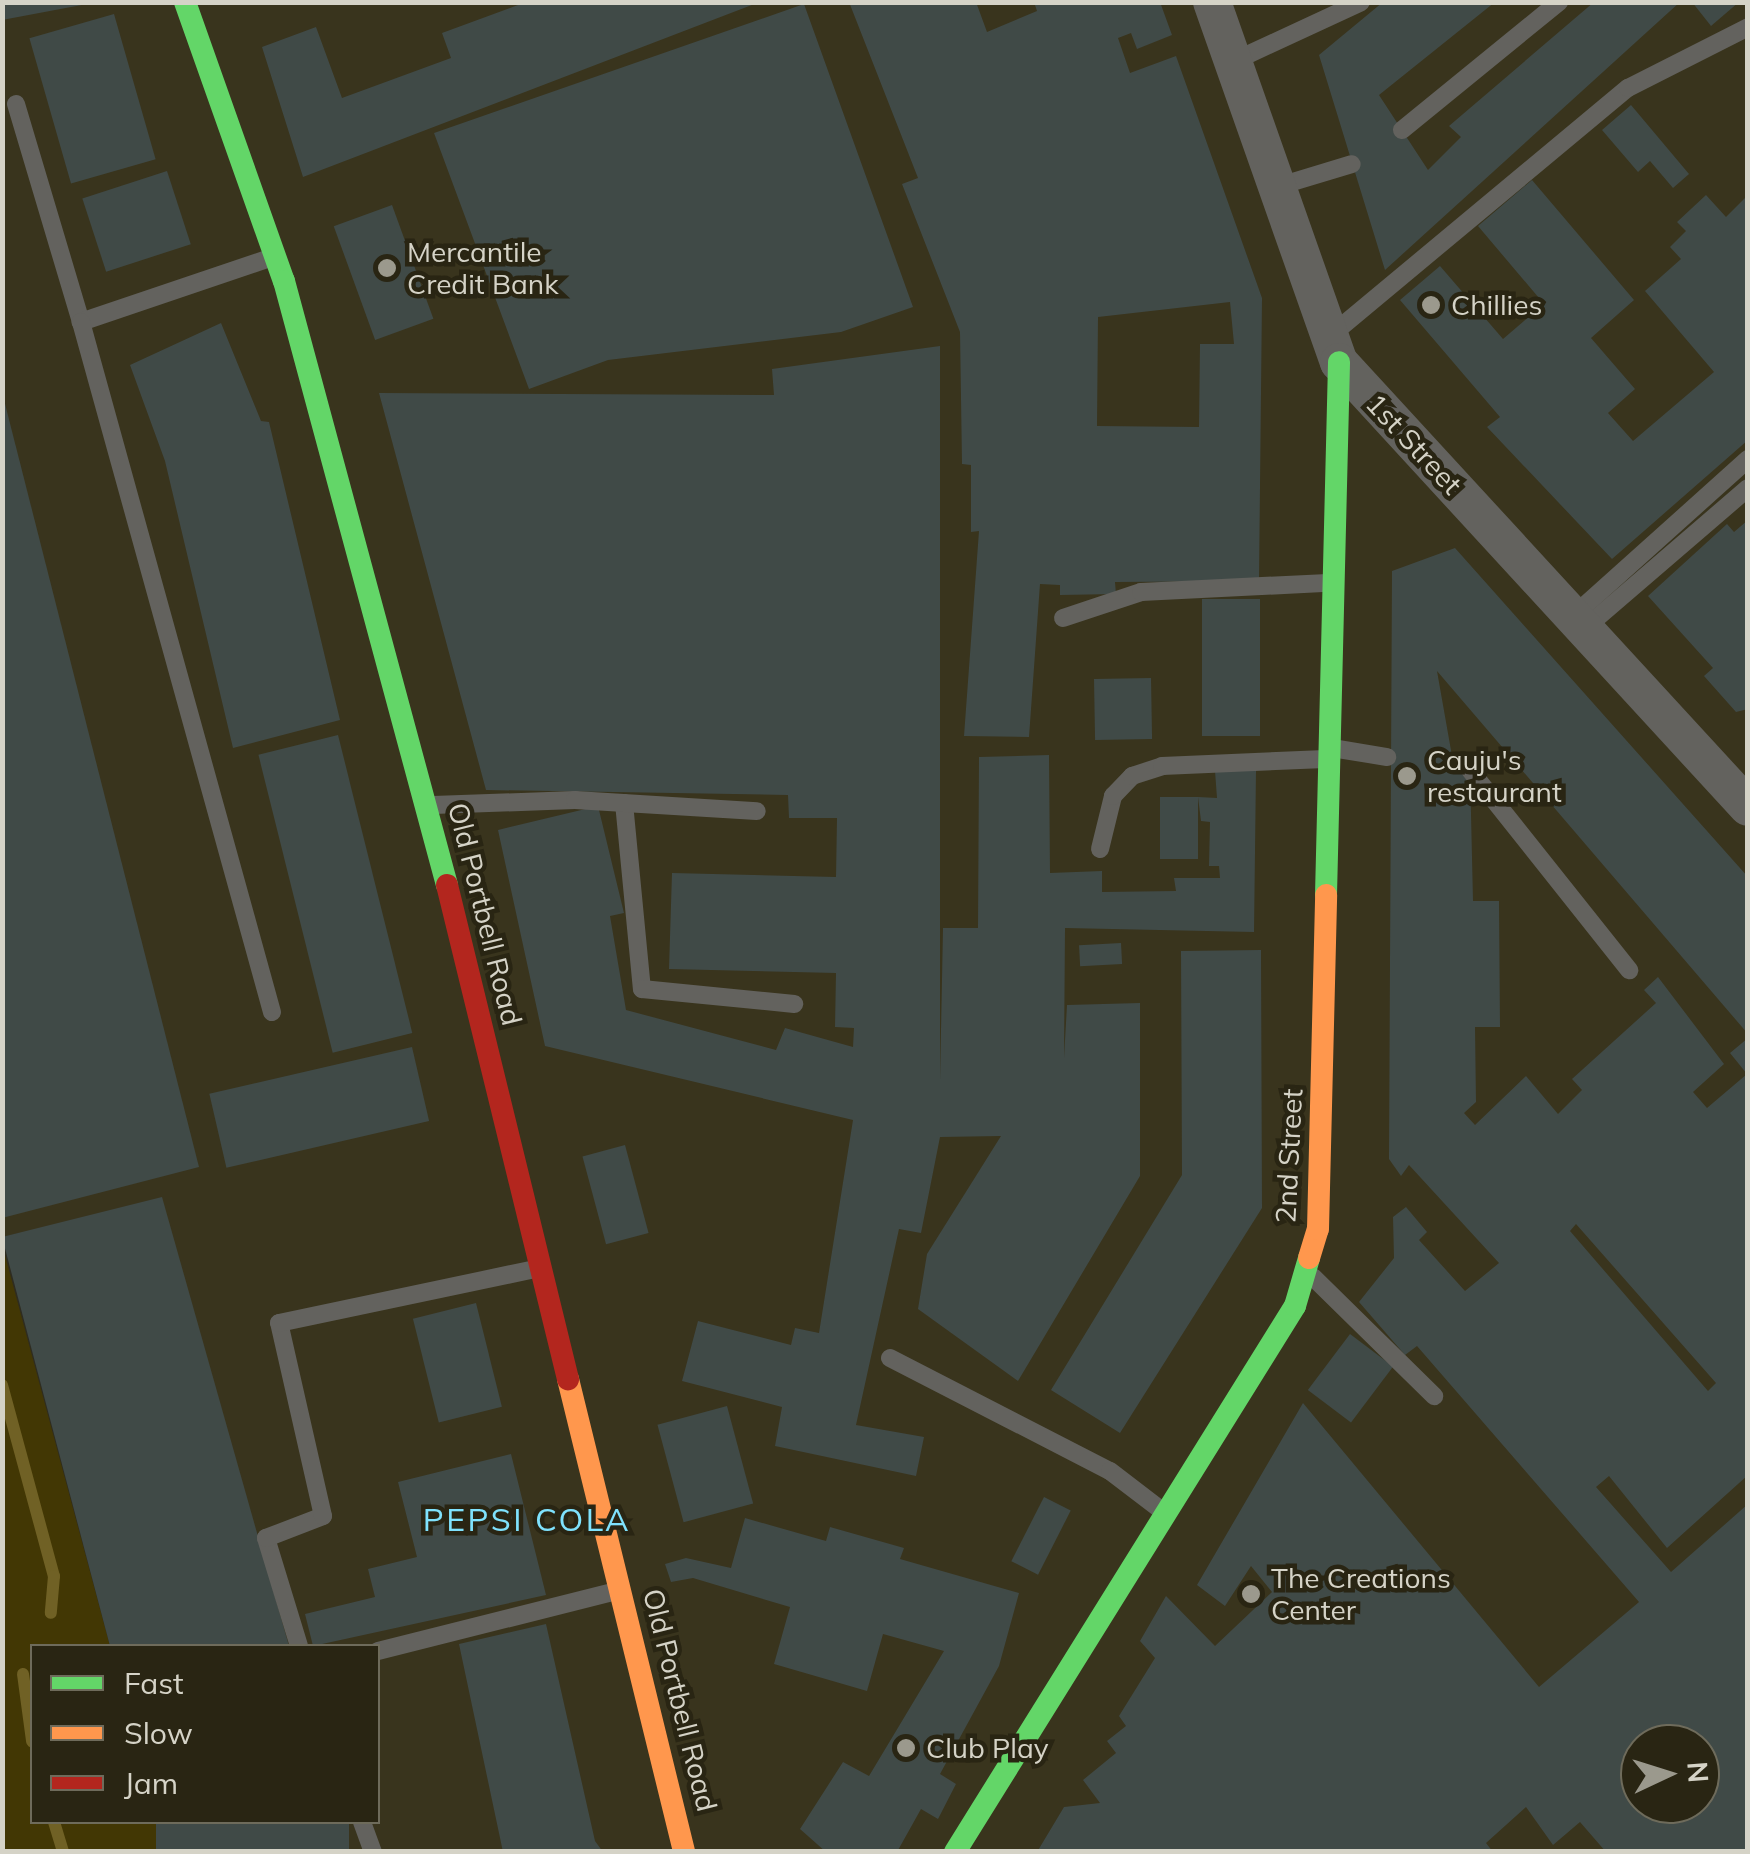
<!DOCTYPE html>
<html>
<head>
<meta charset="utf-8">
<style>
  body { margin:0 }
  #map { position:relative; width:1750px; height:1854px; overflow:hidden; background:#2e2c21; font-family:Mulish,sans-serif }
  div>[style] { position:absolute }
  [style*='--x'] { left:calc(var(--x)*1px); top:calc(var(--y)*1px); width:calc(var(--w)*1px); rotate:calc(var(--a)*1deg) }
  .built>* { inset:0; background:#39341d }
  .green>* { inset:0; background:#423704 }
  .stream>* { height:12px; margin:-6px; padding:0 6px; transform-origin:6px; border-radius:6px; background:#706125 }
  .building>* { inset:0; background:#404a47; transform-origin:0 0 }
  .lane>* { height:18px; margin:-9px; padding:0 9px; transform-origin:9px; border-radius:9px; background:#63625e }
  .street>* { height:38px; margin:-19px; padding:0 19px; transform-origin:19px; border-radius:19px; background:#63625e }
  .fast>* { height:22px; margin:-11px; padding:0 11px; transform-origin:11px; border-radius:11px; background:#63d668 }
  .slow>* { height:22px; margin:-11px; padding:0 11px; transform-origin:11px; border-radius:11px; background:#ff974d }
  .jam>* { height:22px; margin:-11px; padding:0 11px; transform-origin:11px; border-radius:11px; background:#b3261e }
  .dots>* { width:28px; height:28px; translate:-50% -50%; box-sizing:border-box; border:5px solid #292513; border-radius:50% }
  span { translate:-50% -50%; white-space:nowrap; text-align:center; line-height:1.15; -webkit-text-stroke:9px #292513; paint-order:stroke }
  .poi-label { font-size:28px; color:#d5d3c7 }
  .left { translate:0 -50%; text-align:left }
  .street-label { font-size:28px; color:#d5d3c7 }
  .quarter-label { font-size:32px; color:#7fe2fd; letter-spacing:2.5px }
  .frame { position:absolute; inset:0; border:5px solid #d5d3c7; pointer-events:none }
  .legend { position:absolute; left:30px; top:1644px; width:350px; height:180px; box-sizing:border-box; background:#292513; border:2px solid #6e6b5b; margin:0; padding:12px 18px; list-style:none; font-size:30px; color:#d5d3c7 }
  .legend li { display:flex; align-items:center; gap:20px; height:50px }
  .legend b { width:50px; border:2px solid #6e6b5b }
  .north { position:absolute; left:1620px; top:1724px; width:100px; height:100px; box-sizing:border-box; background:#292513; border:2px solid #6e6b5b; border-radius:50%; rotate:86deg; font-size:28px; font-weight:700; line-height:40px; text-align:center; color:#d5d3c7 }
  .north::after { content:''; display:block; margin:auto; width:35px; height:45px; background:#9b998d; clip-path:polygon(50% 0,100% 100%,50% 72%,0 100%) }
</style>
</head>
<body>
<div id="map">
  <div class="built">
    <div style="clip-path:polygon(evenodd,3px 3px,1747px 3px,1747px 1851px,210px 1851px,198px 1822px,378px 1822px,378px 1646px,136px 1646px,19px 1233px,3px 1237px,3px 3px,1640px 1744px,1700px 1744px,1700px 1804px,1640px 1804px,1640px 1744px)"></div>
  </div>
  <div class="green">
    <div style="clip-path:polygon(2px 1244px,110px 1646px,32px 1646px,32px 1822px,156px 1822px,164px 1851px,3px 1851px)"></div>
  </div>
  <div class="stream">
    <div style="--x:2;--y:1385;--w:198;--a:74.8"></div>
    <div style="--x:54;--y:1576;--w:37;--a:95"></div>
    <div style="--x:23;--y:1674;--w:68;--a:82.3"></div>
    <div style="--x:54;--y:1822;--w:31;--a:73"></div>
  </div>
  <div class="building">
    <div style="clip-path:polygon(2px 2px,86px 2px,87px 4px,2px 20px)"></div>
    <div style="clip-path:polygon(526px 2px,757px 3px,303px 177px,262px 47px,316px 27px,342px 98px,451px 58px,442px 33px)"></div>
    <div style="clip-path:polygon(evenodd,849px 2px,976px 2px,987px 32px,1037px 11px,1034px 2px,1160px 2px,1172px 35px,1137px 49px,1131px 33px,1118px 38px,1130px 73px,1176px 56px,1262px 298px,1259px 581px,1115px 582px,1116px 594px,1060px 595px,1060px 585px,1040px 584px,1029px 737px,964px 736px,979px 531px,971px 532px,971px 465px,962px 464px,960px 332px,902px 184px,918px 178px,849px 2px,1230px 302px,1234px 344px,1200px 344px,1199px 427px,1097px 426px,1098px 317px,1230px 302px)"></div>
    <div style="clip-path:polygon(1383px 2px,1495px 2px,1379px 95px,1428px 170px,1461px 137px,1449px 126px,1594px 2px,1680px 2px,1385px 270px,1319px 55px)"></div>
    <div style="clip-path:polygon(1692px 2px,1739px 2px,1711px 26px)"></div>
    <div style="clip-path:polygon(804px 4px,913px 307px,841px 332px,608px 360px,529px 389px,434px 133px)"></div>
    <div style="left:114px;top:14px;width:151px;height:88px;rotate:74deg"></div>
    <div style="clip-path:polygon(1631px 105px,1689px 174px,1673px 188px,1650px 161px,1638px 172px,1602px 130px)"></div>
    <div style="left:167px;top:171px;width:77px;height:89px;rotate:72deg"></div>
    <div style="clip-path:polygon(1532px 180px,1634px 300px,1591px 338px,1635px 389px,1608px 413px,1633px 441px,1714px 372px,1645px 291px,1681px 259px,1670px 247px,1686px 231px,1677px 222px,1706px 195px,1726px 217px,1748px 195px,1748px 440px,1612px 559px,1487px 427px,1500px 417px,1400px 300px,1440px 266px,1503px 339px,1544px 304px,1478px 226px)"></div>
    <div style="left:392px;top:205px;width:121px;height:62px;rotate:70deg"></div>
    <div style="clip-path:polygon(221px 323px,261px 421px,269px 422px,340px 720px,233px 748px,165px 461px,130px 365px)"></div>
    <div style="clip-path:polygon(940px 346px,940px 1081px,943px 928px,978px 928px,979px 757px,1049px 755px,1050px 873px,1102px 871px,1102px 892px,1176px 891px,1174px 878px,1220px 878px,1219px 866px,1209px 866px,1210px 822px,1201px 821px,1198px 797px,1217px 798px,1215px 771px,1256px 771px,1254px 932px,1065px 928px,1064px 1058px,1067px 1005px,1140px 1003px,1140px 1176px,1018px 1381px,918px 1309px,927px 1254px,1001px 1136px,940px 1137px,921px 1233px,899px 1229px,856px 1425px,924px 1437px,916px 1476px,775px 1446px,782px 1407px,682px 1381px,698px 1321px,791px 1345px,795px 1328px,819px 1333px,853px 1120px,545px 1046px,498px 830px,598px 806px,624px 913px,610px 916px,626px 1010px,776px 1050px,785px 1028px,853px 1047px,854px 1028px,835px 1027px,836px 973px,669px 969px,672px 873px,836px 877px,837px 818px,789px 818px,788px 795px,486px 790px,379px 393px,774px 395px,772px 369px)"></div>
    <div style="clip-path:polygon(2px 392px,199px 1167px,2px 1218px)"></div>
    <div style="clip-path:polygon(1748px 520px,1748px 709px,1736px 712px,1704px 676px,1713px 668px,1648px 596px,1727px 524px,1734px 532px)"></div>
    <div style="clip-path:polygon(evenodd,1455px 548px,1748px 877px,1748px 1034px,1437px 671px,1452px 756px,1470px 770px,1473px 901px,1499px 901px,1500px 1027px,1475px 1027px,1476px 1102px,1464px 1113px,1475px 1125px,1526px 1076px,1558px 1114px,1582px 1090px,1572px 1079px,1656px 1003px,1644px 990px,1658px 977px,1724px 1064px,1693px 1092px,1707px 1108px,1747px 1074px,1730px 1053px,1748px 1038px,1748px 1475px,1667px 1548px,1609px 1476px,1596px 1487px,1671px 1572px,1748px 1504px,1748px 1852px,1606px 1852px,1580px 1822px,1553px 1845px,1526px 1807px,1486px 1843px,1493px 1852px,1037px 1852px,1064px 1807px,1100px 1803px,1083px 1780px,1116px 1753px,1107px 1741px,1126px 1726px,1119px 1716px,1155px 1658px,1140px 1641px,1166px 1596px,1215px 1646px,1272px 1592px,1251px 1566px,1225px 1606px,1197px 1585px,1303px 1403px,1539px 1687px,1639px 1602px,1417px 1346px,1405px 1355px,1359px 1302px,1394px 1258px,1393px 1217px,1406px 1207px,1427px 1232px,1419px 1240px,1465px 1291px,1499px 1263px,1409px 1165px,1401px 1176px,1389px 1159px,1392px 571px,1455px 548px,1576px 1224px,1716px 1383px,1708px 1391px,1570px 1231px,1576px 1224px,1455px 548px,1640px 1744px,1700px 1744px,1700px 1804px,1640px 1804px,1640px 1744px)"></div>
    <div style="left:1202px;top:599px;width:58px;height:137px"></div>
    <div style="left:1151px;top:678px;width:61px;height:57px;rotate:89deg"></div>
    <div style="left:338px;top:735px;width:307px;height:82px;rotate:76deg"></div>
    <div style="left:1160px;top:797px;width:38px;height:62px"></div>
    <div style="left:1121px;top:943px;width:21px;height:42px;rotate:87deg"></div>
    <div style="clip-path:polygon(1261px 950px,1262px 1208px,1120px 1433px,1051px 1390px,1182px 1175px,1181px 951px)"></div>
    <div style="left:412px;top:1047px;width:76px;height:208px;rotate:77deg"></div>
    <div style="left:625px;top:1145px;width:91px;height:44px;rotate:75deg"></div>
    <div style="clip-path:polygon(162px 1197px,289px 1646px,110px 1646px,2px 1237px)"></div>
    <div style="left:476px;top:1303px;width:107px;height:65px;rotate:76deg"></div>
    <div style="left:1350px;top:1334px;width:54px;height:70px;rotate:37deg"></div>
    <div style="left:727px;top:1406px;width:101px;height:72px;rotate:75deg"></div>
    <div style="clip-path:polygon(511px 1454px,546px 1595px,313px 1646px,305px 1614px,375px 1597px,368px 1569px,417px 1557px,398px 1482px)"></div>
    <div style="left:1044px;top:1497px;width:30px;height:72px;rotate:27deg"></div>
    <div style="clip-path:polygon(745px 1518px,826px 1541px,830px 1527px,904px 1548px,900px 1559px,1019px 1593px,999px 1666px,940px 1774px,956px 1784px,938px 1819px,921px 1809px,897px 1852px,826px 1852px,800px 1829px,843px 1762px,869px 1776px,944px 1651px,883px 1634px,867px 1691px,774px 1664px,790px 1607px,693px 1578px,671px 1582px,665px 1564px,686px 1558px,731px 1568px)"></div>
    <div style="clip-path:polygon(546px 1624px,595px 1841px,603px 1852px,503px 1852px,459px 1644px)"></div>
    <div style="left:156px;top:1822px;width:193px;height:31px"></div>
  </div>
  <div class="lane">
    <div style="--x:1232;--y:62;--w:142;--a:-24.9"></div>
    <div style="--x:16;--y:104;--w:227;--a:73.4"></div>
    <div style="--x:1402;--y:130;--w:203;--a:-39.2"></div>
    <div style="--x:1276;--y:187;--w:79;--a:-16.8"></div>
    <div style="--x:270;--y:258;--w:200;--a:161.3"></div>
    <div style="--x:81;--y:322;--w:716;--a:74.53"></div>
    <div style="--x:1330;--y:336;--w:388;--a:-39.8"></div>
    <div style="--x:1628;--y:88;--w:135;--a:-26.9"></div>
    <div style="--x:1573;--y:616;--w:235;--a:-41.9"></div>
    <div style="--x:1063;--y:618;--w:82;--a:-18.4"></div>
    <div style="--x:1141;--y:592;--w:187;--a:-2.8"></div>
    <div style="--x:1584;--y:629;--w:216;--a:-40.7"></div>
    <div style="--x:1332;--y:748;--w:56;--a:9.3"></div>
    <div style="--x:1470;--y:770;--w:256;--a:51.5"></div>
    <div style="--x:624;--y:803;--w:187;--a:84.5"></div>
    <div style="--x:642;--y:989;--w:153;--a:5.6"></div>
    <div style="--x:433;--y:805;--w:142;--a:-2"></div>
    <div style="--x:575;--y:800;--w:182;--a:3.5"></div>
    <div style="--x:1100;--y:849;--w:55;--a:-76.2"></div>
    <div style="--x:1113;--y:796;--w:28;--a:-46"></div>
    <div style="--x:1132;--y:776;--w:32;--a:-18"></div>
    <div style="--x:1162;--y:766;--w:163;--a:-2.5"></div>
    <div style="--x:1313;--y:1277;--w:170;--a:44.5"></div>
    <div style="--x:890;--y:1358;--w:247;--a:27.2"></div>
    <div style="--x:1110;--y:1471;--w:64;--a:37.4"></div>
    <div style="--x:299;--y:1646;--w:113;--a:-107"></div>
    <div style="--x:266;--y:1538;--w:61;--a:-21.1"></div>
    <div style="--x:323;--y:1516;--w:198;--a:-102.8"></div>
    <div style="--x:279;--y:1323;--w:263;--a:-11.9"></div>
    <div style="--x:378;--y:1651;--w:246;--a:-14.1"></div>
    <div style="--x:362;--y:1822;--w:32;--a:70"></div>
  </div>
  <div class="street">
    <div style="--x:1212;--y:2;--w:382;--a:70.6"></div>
    <div style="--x:1339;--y:362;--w:604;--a:47.41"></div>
  </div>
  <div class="fast">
    <div style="--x:185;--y:2;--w:296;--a:70.5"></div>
    <div style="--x:284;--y:281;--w:626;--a:74.9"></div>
    <div style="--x:1326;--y:895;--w:533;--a:-88.6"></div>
    <div style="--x:955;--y:1852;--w:643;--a:-58.09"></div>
    <div style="--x:1295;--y:1306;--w:50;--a:-73.7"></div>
  </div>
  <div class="slow">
    <div style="--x:1309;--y:1258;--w:30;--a:-73"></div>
    <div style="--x:1318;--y:1229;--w:334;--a:-88.6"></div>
    <div style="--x:568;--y:1379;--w:487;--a:76.2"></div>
  </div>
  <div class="jam">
    <div style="--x:447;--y:885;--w:509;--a:76.24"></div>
  </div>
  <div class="dots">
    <div style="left:387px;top:268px;background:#9b998d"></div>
    <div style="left:1431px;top:305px;background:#9b998d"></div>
    <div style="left:1407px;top:776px;background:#9b998d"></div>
    <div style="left:1251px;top:1594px;background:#9b998d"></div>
    <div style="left:906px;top:1748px;background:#9b998d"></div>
  </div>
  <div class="poi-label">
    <span class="left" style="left:407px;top:268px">Mercantile<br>Credit Bank</span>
    <span class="left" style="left:1451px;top:305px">Chillies</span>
    <span class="left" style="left:1427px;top:776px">Cauju's<br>restaurant</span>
    <span class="left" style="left:1271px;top:1594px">The Creations<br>Center</span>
    <span class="left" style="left:926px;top:1748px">Club Play</span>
  </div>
  <div class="street-label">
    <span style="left:1414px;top:444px;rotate:47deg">1st Street</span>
    <span style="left:485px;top:914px;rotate:76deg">Old Portbell Road</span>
    <span style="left:1289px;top:1156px;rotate:-87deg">2nd Street</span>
    <span style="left:680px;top:1700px;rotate:76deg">Old Portbell Road</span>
  </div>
  <div class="quarter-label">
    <span style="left:527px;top:1519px">PEPSI COLA</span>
  </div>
  <div class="frame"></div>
  <ul class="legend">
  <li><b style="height:12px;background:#63d668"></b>Fast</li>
  <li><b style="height:12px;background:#ff974d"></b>Slow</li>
  <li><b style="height:12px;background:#b3261e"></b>Jam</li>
  </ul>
  <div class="north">N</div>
</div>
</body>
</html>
